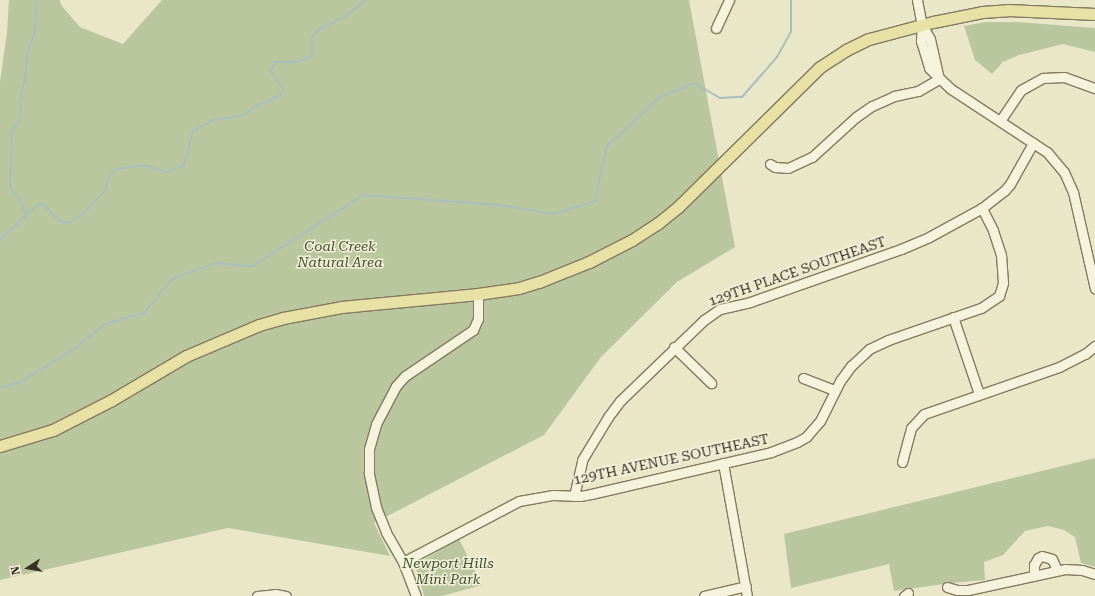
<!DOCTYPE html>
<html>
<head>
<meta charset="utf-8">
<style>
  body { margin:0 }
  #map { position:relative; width:1095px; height:596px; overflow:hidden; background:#eae7c9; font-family:"Roboto Serif",serif }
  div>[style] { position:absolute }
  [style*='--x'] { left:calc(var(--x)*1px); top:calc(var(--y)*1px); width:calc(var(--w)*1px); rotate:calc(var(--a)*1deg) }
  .green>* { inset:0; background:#bac79e }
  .stream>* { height:2px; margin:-1px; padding:0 1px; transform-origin:1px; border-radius:1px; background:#a9bfbd }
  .roads { filter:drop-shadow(1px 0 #847a60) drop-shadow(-1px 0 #847a60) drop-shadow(0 1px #847a60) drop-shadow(0 -1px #847a60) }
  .minor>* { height:9px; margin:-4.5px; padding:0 4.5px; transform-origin:4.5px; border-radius:4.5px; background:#f5f3dc }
  .major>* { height:11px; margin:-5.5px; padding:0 5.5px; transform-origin:5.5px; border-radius:5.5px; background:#e8e1a6 }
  span { translate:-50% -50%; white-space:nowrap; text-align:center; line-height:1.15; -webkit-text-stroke:3px #f2f0d8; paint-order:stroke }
  .park-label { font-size:14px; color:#3f502b; font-style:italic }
  .street-label { font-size:14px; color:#363022 }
  .north { position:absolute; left:8px; top:548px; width:40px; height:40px; -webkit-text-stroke:3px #f2f0d8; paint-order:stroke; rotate:258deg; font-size:11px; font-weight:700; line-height:16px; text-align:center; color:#363022 }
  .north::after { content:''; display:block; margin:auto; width:14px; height:18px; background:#363022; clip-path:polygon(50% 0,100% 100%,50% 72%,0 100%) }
</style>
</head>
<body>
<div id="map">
  <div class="green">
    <div style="clip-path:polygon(9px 0,60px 0,61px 5px,80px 27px,123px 44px,162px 0,689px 0,735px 247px,677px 282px,601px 357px,544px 435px,374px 523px,390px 556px,228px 528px,0 580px,0 82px,7px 32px)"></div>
    <div style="clip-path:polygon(985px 22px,1018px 22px,1095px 28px,1095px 52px,1063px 44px,1019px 55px,1003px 62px,992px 74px,975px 60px,964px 26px)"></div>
    <div style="clip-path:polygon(1095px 458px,1095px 567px,1081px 563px,1075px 537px,1064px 530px,1048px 526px,1025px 531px,1003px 555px,984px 562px,985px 580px,951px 583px,894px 591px,889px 564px,791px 588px,784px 534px)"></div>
    <div style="clip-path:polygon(459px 539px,482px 585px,442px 596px,424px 596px,416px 569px,417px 564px)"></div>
  </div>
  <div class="stream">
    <div style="--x:26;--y:215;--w:14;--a:-111"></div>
    <div style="--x:21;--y:202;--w:19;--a:-126"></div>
    <div style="--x:10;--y:187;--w:56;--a:-88"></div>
    <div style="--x:12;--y:131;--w:16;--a:-55"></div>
    <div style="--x:21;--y:118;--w:16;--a:-94"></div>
    <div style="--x:20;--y:102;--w:24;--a:-78"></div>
    <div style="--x:25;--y:79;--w:25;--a:-85"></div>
    <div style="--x:27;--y:54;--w:20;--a:-70"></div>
    <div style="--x:34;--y:35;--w:35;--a:-85"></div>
    <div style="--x:0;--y:240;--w:51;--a:-43.4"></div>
    <div style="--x:37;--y:205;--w:5;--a:-22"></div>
    <div style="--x:42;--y:203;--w:25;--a:45"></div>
    <div style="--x:60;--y:221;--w:8;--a:14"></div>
    <div style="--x:68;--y:223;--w:17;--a:-31"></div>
    <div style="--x:83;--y:214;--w:33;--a:-47"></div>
    <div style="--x:105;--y:190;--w:17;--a:-73"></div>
    <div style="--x:110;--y:174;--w:8;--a:-40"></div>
    <div style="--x:116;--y:169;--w:28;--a:-8"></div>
    <div style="--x:144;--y:165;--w:23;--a:18"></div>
    <div style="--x:166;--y:172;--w:19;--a:-21"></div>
    <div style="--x:184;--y:165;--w:35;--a:-75"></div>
    <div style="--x:193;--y:131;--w:23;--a:-29"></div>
    <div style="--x:213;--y:120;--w:31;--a:-9"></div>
    <div style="--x:244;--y:115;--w:14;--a:-36"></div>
    <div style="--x:255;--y:107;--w:29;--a:-25"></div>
    <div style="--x:281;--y:95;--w:6;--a:-72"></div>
    <div style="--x:283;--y:89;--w:21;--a:-125"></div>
    <div style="--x:271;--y:72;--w:11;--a:-68"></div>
    <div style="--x:275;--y:62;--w:22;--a:0"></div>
    <div style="--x:297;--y:62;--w:16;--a:-22"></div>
    <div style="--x:312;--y:56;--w:18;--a:-90"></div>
    <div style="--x:312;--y:38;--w:10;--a:-53"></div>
    <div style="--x:318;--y:30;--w:30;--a:-27"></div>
    <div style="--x:345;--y:16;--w:26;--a:-37"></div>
    <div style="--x:0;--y:388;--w:22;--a:-16"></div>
    <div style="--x:21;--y:382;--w:59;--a:-31.8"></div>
    <div style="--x:71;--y:351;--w:43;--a:-38.5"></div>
    <div style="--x:105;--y:324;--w:41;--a:-15.8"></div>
    <div style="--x:144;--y:313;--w:44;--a:-50.5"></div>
    <div style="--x:172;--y:279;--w:47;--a:-20"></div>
    <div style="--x:216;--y:263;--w:37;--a:5"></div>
    <div style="--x:253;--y:266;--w:131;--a:-32.8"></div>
    <div style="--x:363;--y:195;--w:136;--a:4.2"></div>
    <div style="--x:499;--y:205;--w:55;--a:9.5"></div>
    <div style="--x:553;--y:214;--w:45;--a:-16.8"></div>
    <div style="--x:596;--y:201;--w:20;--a:-81"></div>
    <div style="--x:599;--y:181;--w:36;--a:-77"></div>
    <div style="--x:607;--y:146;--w:72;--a:-42.8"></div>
    <div style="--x:660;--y:97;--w:37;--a:-22"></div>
    <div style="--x:694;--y:83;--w:30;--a:30"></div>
    <div style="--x:720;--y:98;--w:22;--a:-3"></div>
    <div style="--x:742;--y:97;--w:53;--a:-48.8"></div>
    <div style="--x:777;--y:57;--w:29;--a:-61"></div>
    <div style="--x:791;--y:32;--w:32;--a:-90"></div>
  </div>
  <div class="roads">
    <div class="minor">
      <div style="--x:917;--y:0;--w:25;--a:79"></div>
      <div style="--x:922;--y:25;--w:16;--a:60"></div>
      <div style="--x:930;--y:39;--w:41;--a:77.3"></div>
      <div style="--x:922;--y:25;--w:16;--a:94"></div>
      <div style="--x:921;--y:41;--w:28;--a:73"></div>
      <div style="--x:929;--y:68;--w:30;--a:44"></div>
      <div style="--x:951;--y:89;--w:115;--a:33.3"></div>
      <div style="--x:1047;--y:152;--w:26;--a:50"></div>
      <div style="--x:1064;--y:172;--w:22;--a:66"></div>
      <div style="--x:1073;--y:192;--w:99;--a:77.2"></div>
      <div style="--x:716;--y:28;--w:31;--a:-65"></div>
      <div style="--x:1000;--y:121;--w:37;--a:-56"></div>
      <div style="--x:1021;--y:90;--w:25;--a:-29"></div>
      <div style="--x:1043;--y:78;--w:21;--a:-3"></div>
      <div style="--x:1064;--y:77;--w:33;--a:20"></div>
      <div style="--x:770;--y:164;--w:6;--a:31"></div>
      <div style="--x:775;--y:167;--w:13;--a:4"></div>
      <div style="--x:788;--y:168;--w:26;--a:-25"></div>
      <div style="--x:812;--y:157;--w:59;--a:-42.3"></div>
      <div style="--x:856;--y:117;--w:19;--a:-35"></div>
      <div style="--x:872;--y:106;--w:24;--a:-24"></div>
      <div style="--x:894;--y:96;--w:25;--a:-12"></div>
      <div style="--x:918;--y:91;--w:24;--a:-30"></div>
      <div style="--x:953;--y:317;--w:81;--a:71.3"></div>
      <div style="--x:674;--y:347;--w:52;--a:44.2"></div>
      <div style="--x:803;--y:378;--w:34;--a:21"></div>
      <div style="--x:902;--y:462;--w:35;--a:-75"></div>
      <div style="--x:911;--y:428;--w:19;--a:-47"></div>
      <div style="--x:924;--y:414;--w:143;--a:-19.2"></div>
      <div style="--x:1059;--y:367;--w:29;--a:-27"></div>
      <div style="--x:1085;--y:354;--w:13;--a:-39"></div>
      <div style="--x:723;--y:463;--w:135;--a:79.8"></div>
      <div style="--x:574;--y:496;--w:37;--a:-77"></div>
      <div style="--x:582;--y:460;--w:50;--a:-58.8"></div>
      <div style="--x:608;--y:417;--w:20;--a:-53"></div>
      <div style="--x:620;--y:401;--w:117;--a:-44"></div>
      <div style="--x:704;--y:320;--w:19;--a:-35"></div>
      <div style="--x:720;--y:309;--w:31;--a:-13"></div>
      <div style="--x:750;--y:302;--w:160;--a:-19.3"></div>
      <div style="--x:901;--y:249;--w:30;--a:-23"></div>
      <div style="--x:929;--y:237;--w:60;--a:-28.7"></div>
      <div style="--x:982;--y:208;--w:28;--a:-38"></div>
      <div style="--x:1004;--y:191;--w:9;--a:-49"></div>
      <div style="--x:1010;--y:184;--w:47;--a:-60.7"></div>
      <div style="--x:403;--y:562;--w:131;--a:-27.7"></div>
      <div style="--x:519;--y:501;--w:35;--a:-10"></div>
      <div style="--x:553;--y:495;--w:27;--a:2"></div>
      <div style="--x:580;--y:496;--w:11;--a:-10"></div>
      <div style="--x:591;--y:494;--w:185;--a:-13.1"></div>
      <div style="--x:771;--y:452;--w:28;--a:-21"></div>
      <div style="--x:797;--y:442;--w:10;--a:-29"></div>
      <div style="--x:806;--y:437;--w:21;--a:-49"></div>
      <div style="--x:820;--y:421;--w:45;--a:-63.4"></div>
      <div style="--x:840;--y:381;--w:19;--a:-54"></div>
      <div style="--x:851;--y:366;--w:25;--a:-43"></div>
      <div style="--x:869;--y:349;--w:21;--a:-25"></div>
      <div style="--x:888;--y:340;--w:98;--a:-19"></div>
      <div style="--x:981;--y:308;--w:22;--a:-34"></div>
      <div style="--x:999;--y:296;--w:14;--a:-73"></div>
      <div style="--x:1003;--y:283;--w:28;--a:-94"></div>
      <div style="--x:1001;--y:255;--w:26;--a:-108"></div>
      <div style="--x:993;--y:230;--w:25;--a:-117"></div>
      <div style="--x:1034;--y:575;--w:10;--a:-90"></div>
      <div style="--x:1034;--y:565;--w:8;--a:-60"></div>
      <div style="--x:1038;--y:558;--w:4;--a:-27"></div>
      <div style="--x:1042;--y:556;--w:10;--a:17"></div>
      <div style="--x:1052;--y:559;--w:12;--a:66"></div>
      <div style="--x:947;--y:587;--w:10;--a:17"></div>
      <div style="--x:957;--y:590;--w:11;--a:0"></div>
      <div style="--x:968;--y:590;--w:99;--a:-12.2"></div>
      <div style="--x:1065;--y:569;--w:17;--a:3"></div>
      <div style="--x:1082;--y:570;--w:14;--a:17"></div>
      <div style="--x:257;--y:596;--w:18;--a:-6"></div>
      <div style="--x:275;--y:594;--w:11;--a:10"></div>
      <div style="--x:416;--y:596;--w:36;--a:-111"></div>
      <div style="--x:403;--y:562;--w:34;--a:-120"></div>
      <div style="--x:386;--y:532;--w:27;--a:-112"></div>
      <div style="--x:376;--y:507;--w:35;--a:-102"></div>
      <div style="--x:369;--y:473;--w:24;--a:-90"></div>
      <div style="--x:369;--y:449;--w:26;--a:-74"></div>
      <div style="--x:376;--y:424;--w:43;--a:-62.2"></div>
      <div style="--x:396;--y:386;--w:13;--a:-48"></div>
      <div style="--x:405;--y:376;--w:82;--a:-34.1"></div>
      <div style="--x:473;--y:330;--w:12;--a:-66"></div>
      <div style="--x:478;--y:319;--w:25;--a:-90"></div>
      <div style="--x:704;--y:596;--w:43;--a:-13.4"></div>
      <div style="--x:904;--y:596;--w:5;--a:-37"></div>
    </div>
    <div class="major">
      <div style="--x:0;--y:446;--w:55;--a:-16.8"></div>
      <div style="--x:53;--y:430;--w:64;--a:-27"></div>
      <div style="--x:110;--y:401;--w:88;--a:-30.6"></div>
      <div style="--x:186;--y:356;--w:79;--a:-23"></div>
      <div style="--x:259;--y:325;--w:25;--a:-16"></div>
      <div style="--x:283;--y:318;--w:59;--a:-10.7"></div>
      <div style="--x:341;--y:307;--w:138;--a:-5.4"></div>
      <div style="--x:478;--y:294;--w:41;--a:-8.3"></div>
      <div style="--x:519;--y:288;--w:21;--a:-17"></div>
      <div style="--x:539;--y:282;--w:54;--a:-21.8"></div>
      <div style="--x:589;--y:262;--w:48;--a:-27.1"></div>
      <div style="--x:632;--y:240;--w:30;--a:-33"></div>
      <div style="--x:657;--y:224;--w:27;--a:-39"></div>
      <div style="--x:678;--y:207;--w:199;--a:-44.6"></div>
      <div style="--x:820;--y:67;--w:31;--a:-33"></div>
      <div style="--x:846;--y:50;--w:25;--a:-26"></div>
      <div style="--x:869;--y:39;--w:66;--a:-14.9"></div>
      <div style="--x:933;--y:22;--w:50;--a:-11.5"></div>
      <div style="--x:982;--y:12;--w:26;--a:-4"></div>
      <div style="--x:1008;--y:10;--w:87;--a:2.6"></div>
    </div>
  </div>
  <div class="park-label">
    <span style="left:340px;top:254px">Coal Creek<br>Natural Area</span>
    <span style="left:448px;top:571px">Newport Hills<br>Mini Park</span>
  </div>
  <div class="street-label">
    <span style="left:797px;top:271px;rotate:-19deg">129TH PLACE SOUTHEAST</span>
    <span style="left:671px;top:459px;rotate:-12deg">129TH AVENUE SOUTHEAST</span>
  </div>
  <div class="north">N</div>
</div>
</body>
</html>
